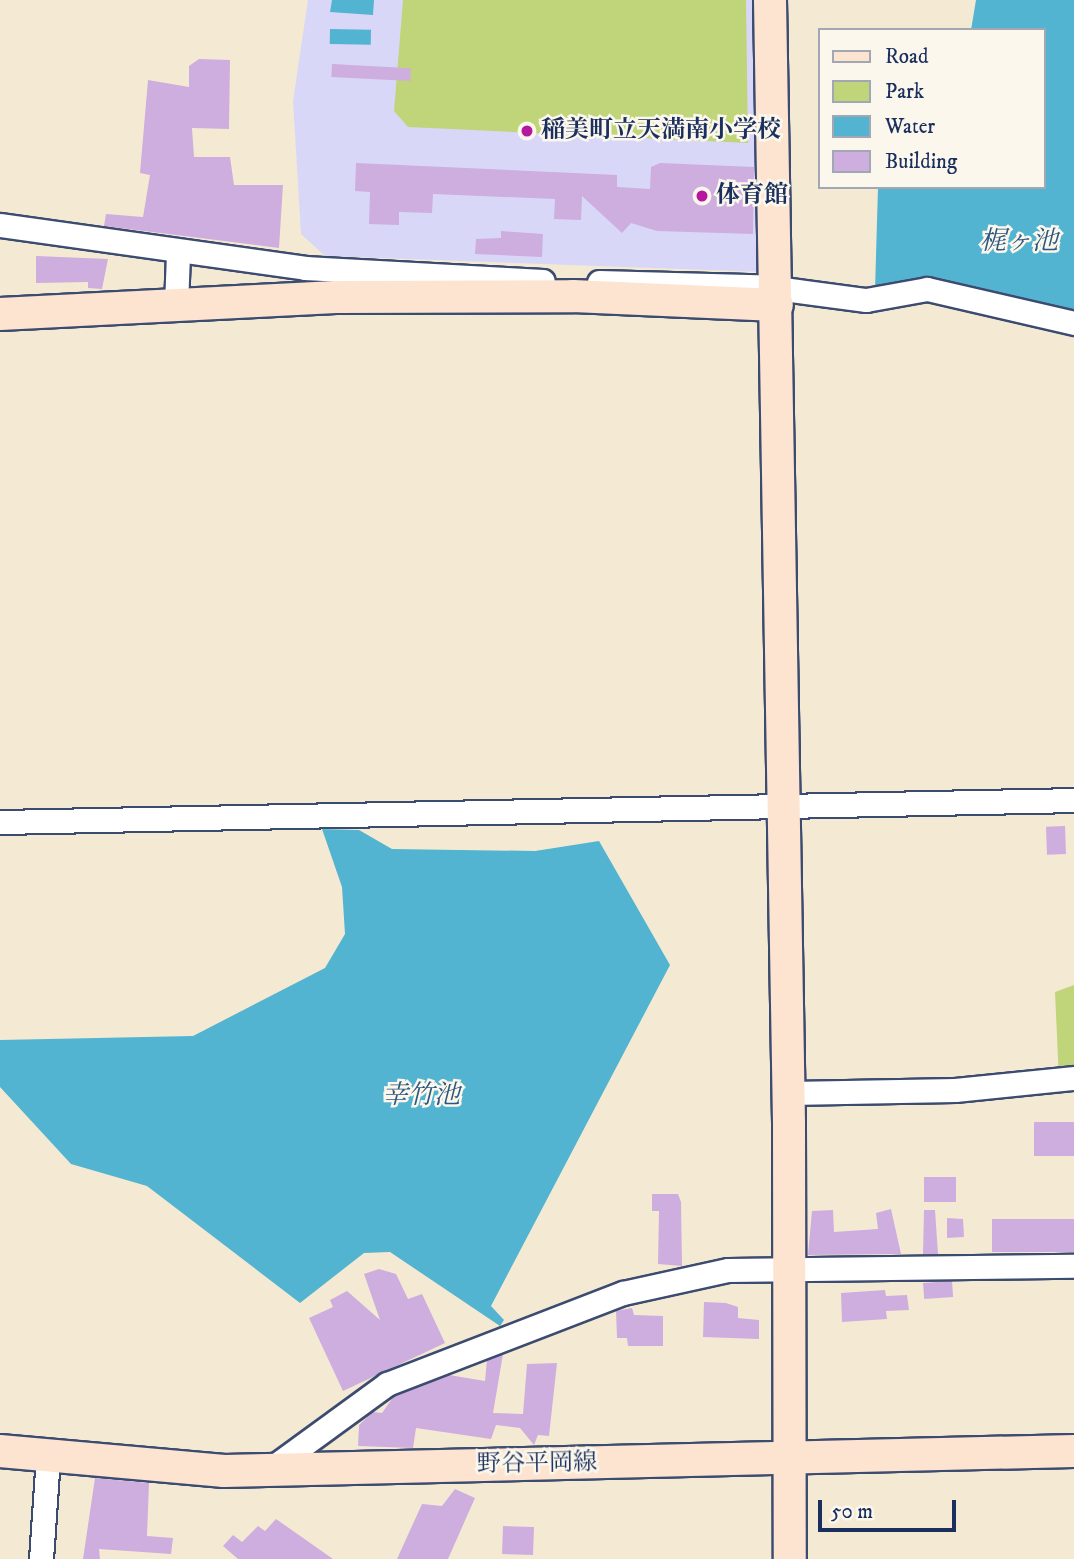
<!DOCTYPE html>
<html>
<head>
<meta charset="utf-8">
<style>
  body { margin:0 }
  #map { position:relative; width:1074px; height:1559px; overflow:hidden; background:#f4ead3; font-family:"IM FELL DW Pica","Noto Serif JP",serif }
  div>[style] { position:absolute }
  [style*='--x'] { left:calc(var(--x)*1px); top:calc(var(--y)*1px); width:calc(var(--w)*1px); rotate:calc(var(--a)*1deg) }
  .built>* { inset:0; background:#d9d7f7 }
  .green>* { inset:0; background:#c0d579 }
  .water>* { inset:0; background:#52b4d0; transform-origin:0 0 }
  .building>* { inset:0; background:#ceaddf; transform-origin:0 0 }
  .roads { filter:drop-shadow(2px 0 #3c4b70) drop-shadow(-2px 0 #3c4b70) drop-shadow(0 2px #3c4b70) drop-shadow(0 -2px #3c4b70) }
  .street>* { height:23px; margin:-11.5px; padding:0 11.5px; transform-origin:11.5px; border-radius:11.5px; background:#fff }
  .secondary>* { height:32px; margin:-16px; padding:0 16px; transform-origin:16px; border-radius:16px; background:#fde4d0 }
  .dots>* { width:19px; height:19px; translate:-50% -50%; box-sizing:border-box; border:4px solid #fbf7ec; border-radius:50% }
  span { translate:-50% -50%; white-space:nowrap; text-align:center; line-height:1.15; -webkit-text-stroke:5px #fbf7ec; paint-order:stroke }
  .poi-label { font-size:24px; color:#1b2f5e; font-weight:700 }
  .left { translate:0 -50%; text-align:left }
  .street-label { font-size:24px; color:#1b2f5e }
  .water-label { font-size:26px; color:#2c5780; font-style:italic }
  .legend { position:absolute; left:818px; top:28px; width:228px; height:161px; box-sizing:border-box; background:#fbf7ec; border:2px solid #a1a7b3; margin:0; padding:9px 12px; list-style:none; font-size:21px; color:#1b2f5e }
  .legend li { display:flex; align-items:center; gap:14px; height:35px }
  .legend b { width:35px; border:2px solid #a1a7b3 }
  .scale { position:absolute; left:818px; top:1500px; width:138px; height:32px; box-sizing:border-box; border:4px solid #1b2f5e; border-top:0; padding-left:9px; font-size:21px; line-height:24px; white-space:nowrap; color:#1b2f5e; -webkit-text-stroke:5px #fbf7ec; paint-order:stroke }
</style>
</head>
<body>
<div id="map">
  <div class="built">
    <div style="clip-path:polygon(308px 0,757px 0,763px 272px,325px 256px,301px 234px,293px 101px)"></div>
  </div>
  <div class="green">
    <div style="clip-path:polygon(403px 0,746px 0,748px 143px,408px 127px,394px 111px)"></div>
    <div style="clip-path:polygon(1074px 985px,1074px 1079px,1059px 1081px,1055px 992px)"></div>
  </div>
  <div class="water">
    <div style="clip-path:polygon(332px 0,374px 0,373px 15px,330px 12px)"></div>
    <div style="clip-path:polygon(976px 0,1074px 0,1074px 316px,925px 281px,875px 290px,878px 187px,1044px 187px,1044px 30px,971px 30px)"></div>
    <div style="left:330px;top:29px;width:41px;height:15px;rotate:1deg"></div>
    <div style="clip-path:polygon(322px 829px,359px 830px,392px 849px,535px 851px,599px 841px,670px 965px,491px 1306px,504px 1320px,500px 1326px,390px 1252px,364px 1253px,300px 1303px,147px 1186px,71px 1164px,0 1087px,0 1040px,193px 1036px,325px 968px,345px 934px,342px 887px)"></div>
  </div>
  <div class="building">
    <div style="clip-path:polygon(199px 59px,230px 60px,229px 129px,192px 128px,194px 157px,230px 157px,234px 185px,283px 185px,279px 248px,104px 226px,106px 214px,143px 217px,150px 175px,140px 173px,148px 80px,189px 87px,189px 66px)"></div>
    <div style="left:332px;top:64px;width:79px;height:13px;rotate:3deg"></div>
    <div style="clip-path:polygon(356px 163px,617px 175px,617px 187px,650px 189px,651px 167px,660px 163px,754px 167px,753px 234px,657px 231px,631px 223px,622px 233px,582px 196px,581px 220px,554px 219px,555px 199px,433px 194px,432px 213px,399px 212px,399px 225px,369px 224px,370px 192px,355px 191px)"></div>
    <div style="clip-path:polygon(501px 231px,543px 234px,542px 257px,475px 254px,476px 239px,501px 238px)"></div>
    <div style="clip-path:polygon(36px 256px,108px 259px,102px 289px,88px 288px,88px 282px,36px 283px)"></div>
    <div style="left:1065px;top:826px;width:28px;height:19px;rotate:88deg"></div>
    <div style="left:1074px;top:1122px;width:34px;height:40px;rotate:90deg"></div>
    <div style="left:924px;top:1177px;width:32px;height:25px"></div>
    <div style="clip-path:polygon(652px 1194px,678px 1194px,681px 1202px,682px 1266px,658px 1264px,659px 1211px,652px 1211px)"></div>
    <div style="clip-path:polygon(891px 1209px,901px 1254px,808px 1255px,812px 1211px,833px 1210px,834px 1232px,878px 1229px,876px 1213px)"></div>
    <div style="clip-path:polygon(924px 1210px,935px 1210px,938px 1254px,923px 1254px)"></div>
    <div style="clip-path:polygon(947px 1218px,963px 1219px,964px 1237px,947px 1238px)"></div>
    <div style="left:1074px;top:1219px;width:33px;height:82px;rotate:90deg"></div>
    <div style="clip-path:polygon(379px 1269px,396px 1274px,408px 1299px,422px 1294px,445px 1343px,343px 1391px,309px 1318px,333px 1307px,330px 1300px,347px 1291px,380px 1320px,364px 1274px)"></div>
    <div style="left:952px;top:1281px;width:16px;height:29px;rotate:86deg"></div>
    <div style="clip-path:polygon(885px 1290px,886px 1296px,907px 1295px,909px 1310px,886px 1311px,887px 1319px,842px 1322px,841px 1293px)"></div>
    <div style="clip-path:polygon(704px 1302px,726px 1303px,738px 1307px,738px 1318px,759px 1320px,759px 1339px,703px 1337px)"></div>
    <div style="clip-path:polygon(632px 1308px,634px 1315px,663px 1316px,663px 1346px,628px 1346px,627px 1338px,617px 1338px,616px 1311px)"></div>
    <div style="clip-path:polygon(503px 1354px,493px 1413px,523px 1414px,527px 1364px,557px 1363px,549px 1436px,538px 1435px,534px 1445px,520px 1428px,496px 1425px,491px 1439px,416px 1428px,413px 1448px,358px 1446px,359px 1425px,373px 1412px,382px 1413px,394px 1396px,449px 1375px,485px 1381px,487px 1360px)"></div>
    <div style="clip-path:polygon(95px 1478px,149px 1483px,147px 1536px,173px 1538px,171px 1554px,99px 1549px,100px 1559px,83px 1559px)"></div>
    <div style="clip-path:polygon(455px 1489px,475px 1498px,448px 1559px,397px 1559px,422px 1504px,442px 1506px)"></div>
    <div style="clip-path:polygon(276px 1519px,333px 1559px,238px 1559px,223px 1546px,233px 1535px,242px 1542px,258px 1526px,265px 1531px)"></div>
    <div style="left:503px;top:1526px;width:31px;height:28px;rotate:2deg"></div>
  </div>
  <div class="roads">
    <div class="street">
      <div style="--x:0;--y:225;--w:308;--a:8"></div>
      <div style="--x:305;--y:268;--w:238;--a:3.1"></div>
      <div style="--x:599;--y:282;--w:158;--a:1.5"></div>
      <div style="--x:776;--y:288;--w:91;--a:7.6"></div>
      <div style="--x:866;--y:300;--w:62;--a:-10.2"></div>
      <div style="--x:927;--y:289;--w:151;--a:13"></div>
      <div style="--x:176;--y:306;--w:52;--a:-87.8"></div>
      <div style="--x:0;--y:822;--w:1074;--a:-1.17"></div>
      <div style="--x:789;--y:1093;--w:166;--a:-1"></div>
      <div style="--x:955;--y:1090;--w:120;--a:-5.8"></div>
      <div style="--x:269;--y:1470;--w:146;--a:-36.1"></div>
      <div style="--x:387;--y:1384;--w:253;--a:-21.1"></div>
      <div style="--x:623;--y:1293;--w:107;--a:-12.4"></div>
      <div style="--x:728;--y:1270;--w:346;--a:-0.7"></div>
      <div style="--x:41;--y:1559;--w:103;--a:-86.1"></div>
    </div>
    <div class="secondary">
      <div style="--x:770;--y:0;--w:1124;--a:89.03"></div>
      <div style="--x:789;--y:1124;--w:435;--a:89.9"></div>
      <div style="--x:0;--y:314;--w:336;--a:-2.9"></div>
      <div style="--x:336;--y:297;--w:237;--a:-0.2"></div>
      <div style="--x:573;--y:296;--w:204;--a:2.5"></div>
      <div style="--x:0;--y:1451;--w:225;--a:5.1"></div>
      <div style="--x:224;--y:1471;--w:850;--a:-1.35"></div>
    </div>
  </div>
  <div class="dots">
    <div style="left:527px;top:131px;background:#b5179e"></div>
    <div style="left:702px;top:196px;background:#b5179e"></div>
  </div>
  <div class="poi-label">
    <span class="left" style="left:541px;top:131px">稲美町立天満南小学校</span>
    <span class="left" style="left:716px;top:196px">体育館</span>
  </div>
  <div class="street-label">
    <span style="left:537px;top:1464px;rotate:-1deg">野谷平岡線</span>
  </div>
  <div class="water-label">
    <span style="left:1019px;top:242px">梶ヶ池</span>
    <span style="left:421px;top:1096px">幸竹池</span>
  </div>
  <ul class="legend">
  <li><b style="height:9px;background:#fde4d0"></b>Road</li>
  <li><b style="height:19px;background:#c0d579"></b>Park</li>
  <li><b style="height:19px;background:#52b4d0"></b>Water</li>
  <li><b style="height:19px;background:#ceaddf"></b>Building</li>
  </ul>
  <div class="scale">50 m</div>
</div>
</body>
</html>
